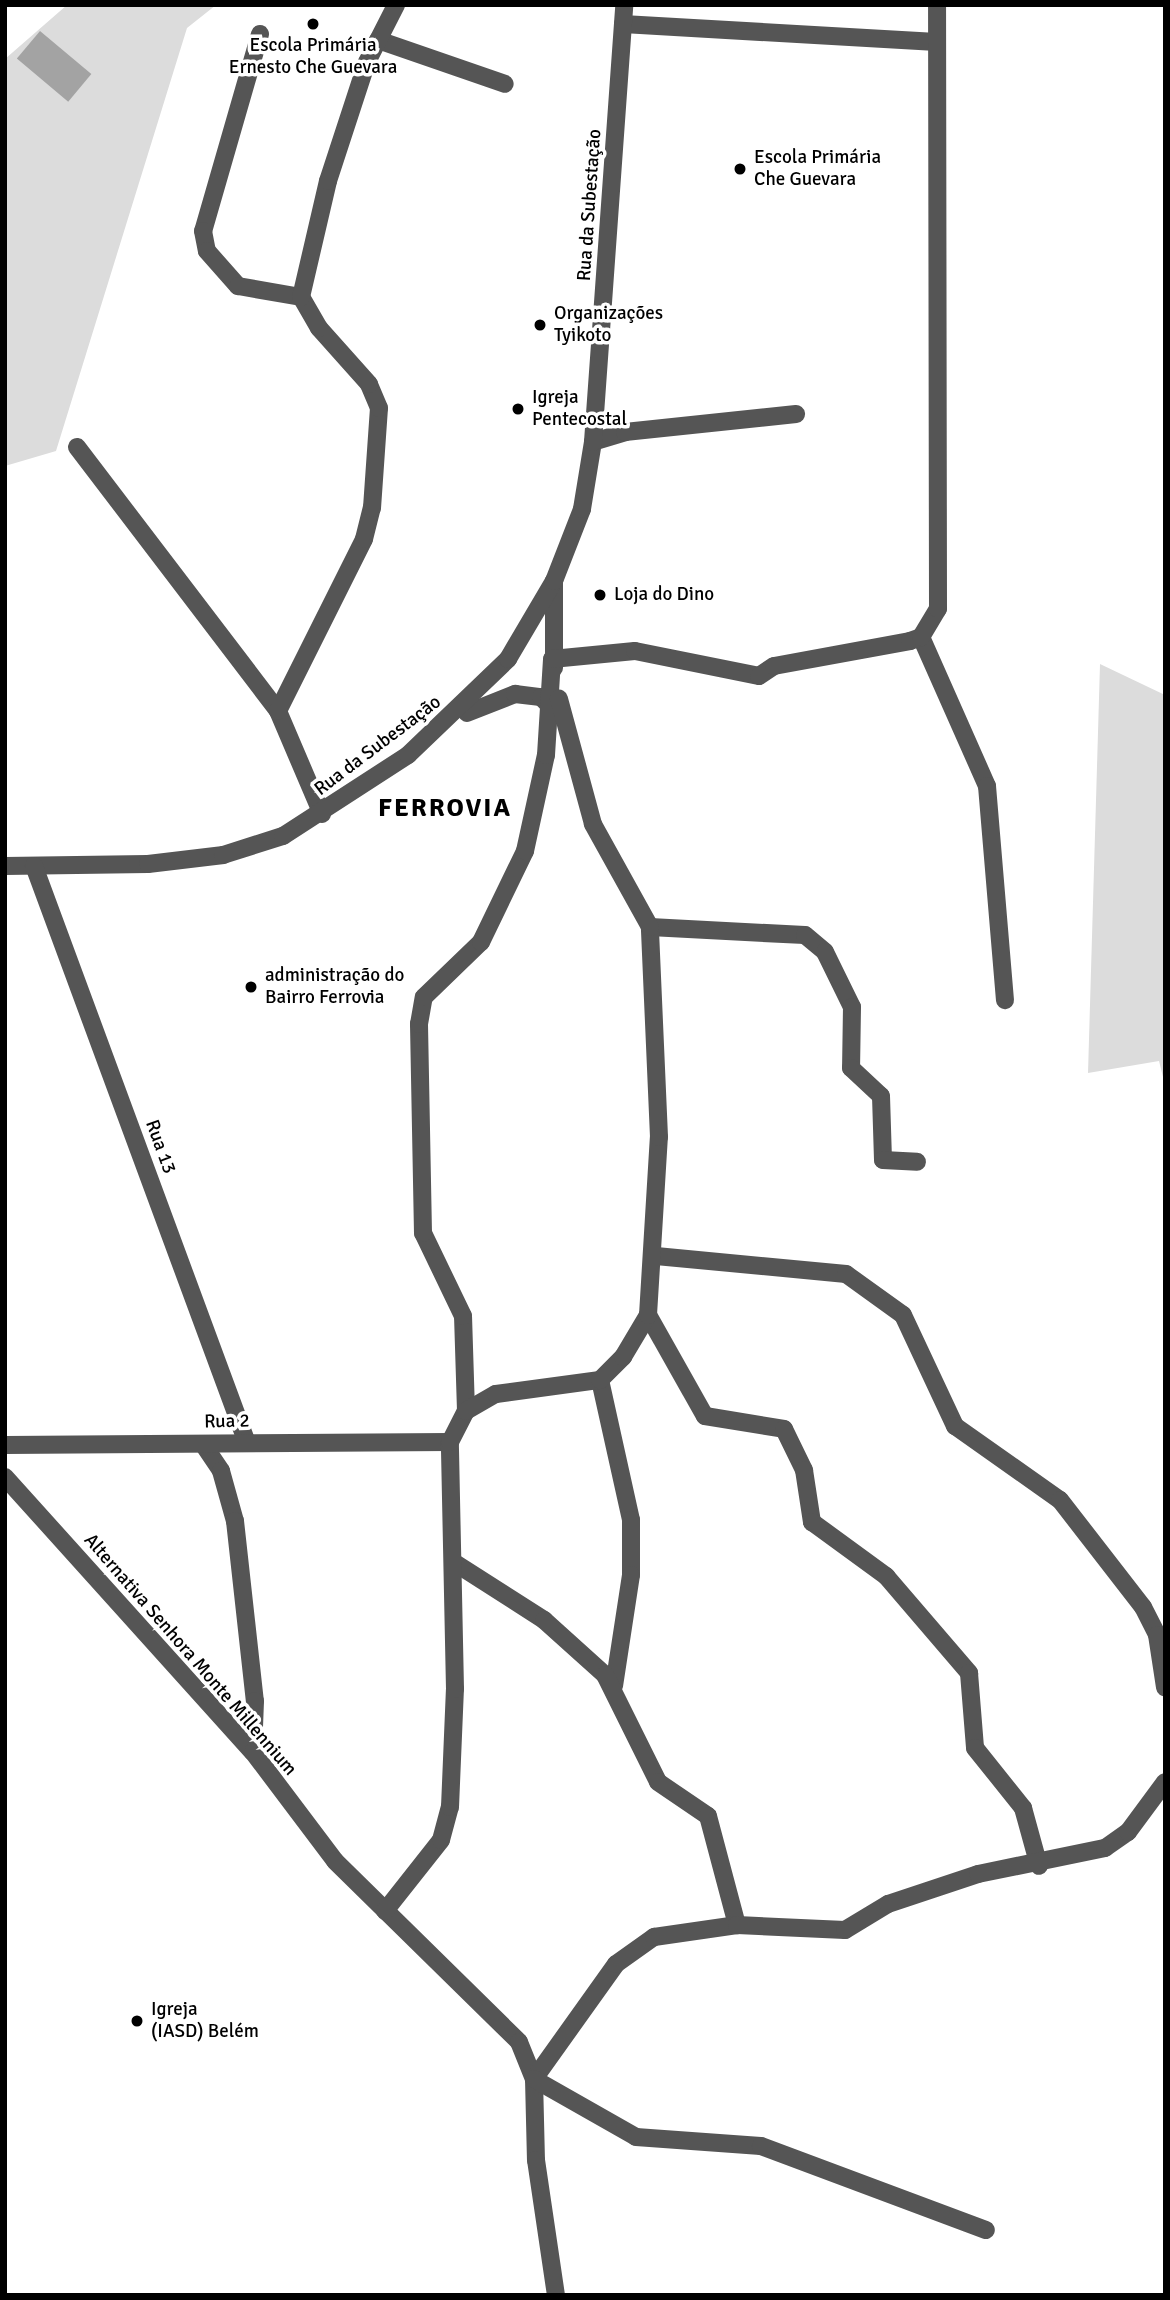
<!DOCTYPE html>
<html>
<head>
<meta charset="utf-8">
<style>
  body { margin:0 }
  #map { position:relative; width:1170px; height:2300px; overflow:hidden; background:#fff; font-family:Signika,sans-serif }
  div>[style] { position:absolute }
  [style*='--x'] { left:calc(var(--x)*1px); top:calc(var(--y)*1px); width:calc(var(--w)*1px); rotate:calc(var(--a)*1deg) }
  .green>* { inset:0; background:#dcdcdc }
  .water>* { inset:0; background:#a3a3a3; transform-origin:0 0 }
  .minor>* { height:18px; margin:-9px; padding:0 9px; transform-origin:9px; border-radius:9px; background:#555 }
  .dots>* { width:19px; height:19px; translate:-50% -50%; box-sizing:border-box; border:4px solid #fff; border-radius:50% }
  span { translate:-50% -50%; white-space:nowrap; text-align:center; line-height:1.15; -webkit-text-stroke:7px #fff; paint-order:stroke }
  .poi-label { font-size:19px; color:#000 }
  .left { translate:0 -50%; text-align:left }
  .street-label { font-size:19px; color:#000 }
  .district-label { font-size:26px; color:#000; font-weight:700; letter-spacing:2px }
  .frame { position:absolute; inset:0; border:7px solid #000; pointer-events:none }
</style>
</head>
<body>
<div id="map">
  <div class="green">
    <div style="clip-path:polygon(67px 5px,216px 5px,187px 28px,56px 451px,5px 466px,5px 59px)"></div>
    <div style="clip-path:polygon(1100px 664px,1165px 695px,1165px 1085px,1159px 1061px,1088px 1073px)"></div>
  </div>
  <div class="water">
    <div style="left:40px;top:31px;width:67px;height:36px;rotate:40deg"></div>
  </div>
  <div class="minor">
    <div style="--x:623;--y:24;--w:314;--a:3.3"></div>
    <div style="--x:260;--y:34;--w:205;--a:106.1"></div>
    <div style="--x:203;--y:231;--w:20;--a:79"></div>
    <div style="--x:207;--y:251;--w:47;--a:48.5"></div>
    <div style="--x:238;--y:286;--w:64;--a:9.9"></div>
    <div style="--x:378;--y:40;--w:134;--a:19.1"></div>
    <div style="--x:593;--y:442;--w:34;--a:-17"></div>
    <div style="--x:625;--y:432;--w:172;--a:-6"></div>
    <div style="--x:77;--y:447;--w:332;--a:52.7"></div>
    <div style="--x:278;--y:711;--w:112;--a:66.9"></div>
    <div style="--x:921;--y:637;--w:163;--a:66.1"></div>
    <div style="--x:987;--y:786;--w:215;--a:85.2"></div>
    <div style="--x:554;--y:668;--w:87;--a:-90"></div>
    <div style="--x:278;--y:711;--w:192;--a:-63.4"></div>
    <div style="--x:364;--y:539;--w:32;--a:-76"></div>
    <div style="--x:372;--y:508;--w:100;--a:-86"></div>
    <div style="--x:379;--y:408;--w:26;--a:-113"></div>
    <div style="--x:369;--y:384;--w:75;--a:-131.8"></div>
    <div style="--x:319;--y:328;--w:36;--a:-120"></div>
    <div style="--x:301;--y:297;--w:119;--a:-76.9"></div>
    <div style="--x:328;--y:181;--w:125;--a:-71.9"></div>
    <div style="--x:367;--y:62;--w:64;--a:-63"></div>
    <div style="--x:467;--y:713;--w:52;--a:-21.6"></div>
    <div style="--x:515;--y:694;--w:26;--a:7"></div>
    <div style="--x:541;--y:697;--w:17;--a:45"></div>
    <div style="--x:5;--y:866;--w:143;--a:-0.8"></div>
    <div style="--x:148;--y:864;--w:76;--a:-6.8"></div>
    <div style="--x:223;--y:855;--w:63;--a:-17.6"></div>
    <div style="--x:283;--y:836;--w:149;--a:-32.9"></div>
    <div style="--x:408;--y:755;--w:139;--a:-43.8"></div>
    <div style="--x:508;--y:659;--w:91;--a:-59.5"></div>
    <div style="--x:554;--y:581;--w:77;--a:-68.7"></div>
    <div style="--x:582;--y:509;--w:68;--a:-80.7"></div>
    <div style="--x:593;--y:442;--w:438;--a:-85.9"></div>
    <div style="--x:34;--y:866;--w:615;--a:69.74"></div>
    <div style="--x:650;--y:927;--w:155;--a:3"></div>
    <div style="--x:805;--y:935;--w:26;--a:40"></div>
    <div style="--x:825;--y:952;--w:61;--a:63.9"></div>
    <div style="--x:852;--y:1007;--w:61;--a:90.9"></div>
    <div style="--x:851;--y:1068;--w:41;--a:43"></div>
    <div style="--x:881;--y:1096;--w:64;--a:88.2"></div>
    <div style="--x:883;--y:1160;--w:34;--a:3"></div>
    <div style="--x:656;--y:1256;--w:191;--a:5.4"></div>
    <div style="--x:846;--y:1274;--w:70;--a:35.7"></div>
    <div style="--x:903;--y:1315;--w:123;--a:64.9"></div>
    <div style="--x:955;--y:1426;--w:128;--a:35.2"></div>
    <div style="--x:1060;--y:1500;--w:135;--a:52.2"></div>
    <div style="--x:1143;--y:1607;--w:31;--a:63"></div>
    <div style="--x:1157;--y:1635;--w:53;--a:81.3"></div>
    <div style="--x:648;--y:1315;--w:116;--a:60.6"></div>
    <div style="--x:705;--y:1416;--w:80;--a:9.3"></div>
    <div style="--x:784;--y:1429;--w:46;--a:64"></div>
    <div style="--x:804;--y:1470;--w:53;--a:81.3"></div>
    <div style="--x:812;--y:1522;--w:92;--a:36.1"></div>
    <div style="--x:886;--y:1576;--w:128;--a:49.4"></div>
    <div style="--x:969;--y:1673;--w:75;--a:85.4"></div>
    <div style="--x:975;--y:1748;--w:77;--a:51.3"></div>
    <div style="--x:1023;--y:1808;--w:60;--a:74.6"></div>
    <div style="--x:600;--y:1380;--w:143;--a:77.5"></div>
    <div style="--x:631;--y:1520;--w:55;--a:90"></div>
    <div style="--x:631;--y:1575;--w:112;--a:98.7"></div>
    <div style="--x:466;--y:1411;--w:95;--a:-91.8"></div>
    <div style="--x:463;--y:1316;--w:92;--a:-115.7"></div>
    <div style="--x:423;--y:1233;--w:209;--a:-91.1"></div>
    <div style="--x:419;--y:1024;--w:27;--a:-80"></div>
    <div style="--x:424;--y:997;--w:79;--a:-44"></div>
    <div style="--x:481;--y:942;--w:101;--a:-64.2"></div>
    <div style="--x:525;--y:851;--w:98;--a:-77.7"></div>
    <div style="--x:546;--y:755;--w:96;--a:-86.4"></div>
    <div style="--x:552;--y:659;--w:83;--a:-5.5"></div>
    <div style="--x:635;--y:651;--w:126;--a:11.4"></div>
    <div style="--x:759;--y:676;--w:18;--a:-34"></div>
    <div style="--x:774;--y:666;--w:138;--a:-10.4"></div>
    <div style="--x:910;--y:641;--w:12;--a:-20"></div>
    <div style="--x:921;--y:637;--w:33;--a:-59"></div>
    <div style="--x:938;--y:609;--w:604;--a:-90.09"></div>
    <div style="--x:203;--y:1444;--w:32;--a:56"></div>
    <div style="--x:221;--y:1471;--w:52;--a:74.4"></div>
    <div style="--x:235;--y:1521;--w:181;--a:83.7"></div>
    <div style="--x:255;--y:1701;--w:51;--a:92.2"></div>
    <div style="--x:5;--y:1445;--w:445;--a:-0.4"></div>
    <div style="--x:5;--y:1477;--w:370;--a:48"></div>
    <div style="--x:253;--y:1752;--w:136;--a:53"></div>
    <div style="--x:335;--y:1861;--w:258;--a:44.5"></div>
    <div style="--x:519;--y:2042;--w:40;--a:68"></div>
    <div style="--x:534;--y:2079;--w:81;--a:88.6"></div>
    <div style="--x:536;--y:2160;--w:136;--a:81.6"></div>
    <div style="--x:455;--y:1563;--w:106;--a:32.6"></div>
    <div style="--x:544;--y:1620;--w:82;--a:42"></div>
    <div style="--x:605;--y:1675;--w:119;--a:63.6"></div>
    <div style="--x:658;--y:1782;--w:60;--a:34.2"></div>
    <div style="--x:708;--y:1816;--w:113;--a:75.1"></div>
    <div style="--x:385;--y:1911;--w:90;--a:-51.7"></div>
    <div style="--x:441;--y:1840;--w:34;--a:-75"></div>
    <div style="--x:450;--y:1807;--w:118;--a:-87.6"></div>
    <div style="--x:455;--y:1689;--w:247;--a:-91.2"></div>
    <div style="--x:450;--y:1442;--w:35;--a:-63"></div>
    <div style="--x:466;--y:1411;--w:34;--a:-30"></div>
    <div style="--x:496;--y:1394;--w:105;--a:-7.7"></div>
    <div style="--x:600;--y:1380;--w:33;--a:-45"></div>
    <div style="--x:623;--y:1357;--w:49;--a:-59.2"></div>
    <div style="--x:648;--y:1315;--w:178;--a:-86.5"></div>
    <div style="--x:659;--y:1137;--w:210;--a:-92.5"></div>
    <div style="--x:650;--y:927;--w:118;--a:-119"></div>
    <div style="--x:593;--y:824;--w:130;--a:-105.2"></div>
    <div style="--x:534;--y:2079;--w:141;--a:-54.5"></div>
    <div style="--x:616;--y:1964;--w:47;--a:-35.4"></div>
    <div style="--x:654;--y:1937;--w:84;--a:-8.2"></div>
    <div style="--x:737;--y:1925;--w:108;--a:2.7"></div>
    <div style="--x:845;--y:1930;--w:50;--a:-31.2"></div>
    <div style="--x:888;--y:1904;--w:95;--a:-18.4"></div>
    <div style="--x:978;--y:1874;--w:130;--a:-11.6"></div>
    <div style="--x:1105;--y:1848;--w:28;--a:-35"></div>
    <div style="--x:1128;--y:1832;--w:62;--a:-53.5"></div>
    <div style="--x:534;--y:2079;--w:117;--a:29.6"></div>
    <div style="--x:636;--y:2137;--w:125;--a:4.1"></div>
    <div style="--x:761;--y:2146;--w:240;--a:20.5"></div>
  </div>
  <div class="dots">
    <div style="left:313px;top:24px;background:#000"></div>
    <div style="left:740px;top:169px;background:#000"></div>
    <div style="left:540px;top:325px;background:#000"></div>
    <div style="left:518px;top:409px;background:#000"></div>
    <div style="left:600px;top:595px;background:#000"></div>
    <div style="left:251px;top:987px;background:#000"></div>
    <div style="left:137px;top:2021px;background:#000"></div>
  </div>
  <div class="poi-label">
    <span style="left:313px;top:57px">Escola Primária<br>Ernesto Che Guevara</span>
    <span class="left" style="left:754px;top:169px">Escola Primária<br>Che Guevara</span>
    <span class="left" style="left:554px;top:325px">Organizações<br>Tyikoto</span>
    <span class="left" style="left:532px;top:409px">Igreja<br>Pentecostal</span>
    <span class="left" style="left:614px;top:595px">Loja do Dino</span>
    <span class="left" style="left:265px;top:987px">administração do<br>Bairro Ferrovia</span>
    <span class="left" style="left:151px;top:2021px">Igreja<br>(IASD) Belém</span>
  </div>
  <div class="street-label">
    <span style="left:590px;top:205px;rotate:-86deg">Rua da Subestação</span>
    <span style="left:378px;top:746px;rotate:-37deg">Rua da Subestação</span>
    <span style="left:160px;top:1147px;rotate:70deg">Rua 13</span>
    <span style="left:227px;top:1422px;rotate:-1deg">Rua 2</span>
    <span style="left:190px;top:1655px;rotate:49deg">Alternativa Senhora Monte Millennium</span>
  </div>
  <div class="district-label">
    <span style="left:445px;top:809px">FERROVIA</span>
  </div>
  <div class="frame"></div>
</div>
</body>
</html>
